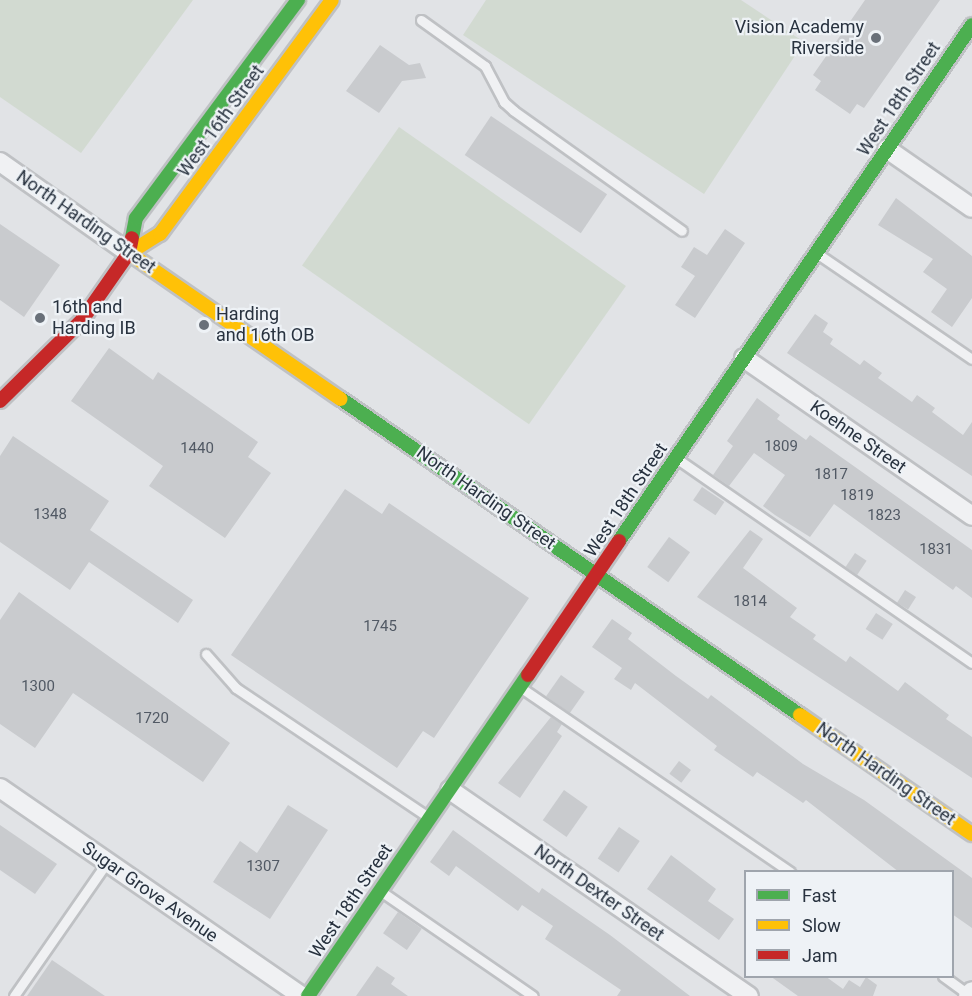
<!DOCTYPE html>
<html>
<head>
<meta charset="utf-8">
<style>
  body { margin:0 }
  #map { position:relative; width:972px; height:996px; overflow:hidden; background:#e1e3e6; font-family:Roboto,sans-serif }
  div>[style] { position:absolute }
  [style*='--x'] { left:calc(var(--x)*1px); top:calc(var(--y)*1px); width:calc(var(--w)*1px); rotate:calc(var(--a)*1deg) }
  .green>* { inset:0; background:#d2dad1; transform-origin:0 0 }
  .building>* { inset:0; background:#c9cbce; transform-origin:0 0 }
  .roads { filter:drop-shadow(2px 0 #bfc1c4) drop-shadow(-2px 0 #bfc1c4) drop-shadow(0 2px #bfc1c4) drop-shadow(0 -2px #bfc1c4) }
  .lane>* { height:9px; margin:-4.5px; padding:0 4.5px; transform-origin:4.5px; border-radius:4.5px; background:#f0f1f3 }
  .street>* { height:18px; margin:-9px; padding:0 9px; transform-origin:9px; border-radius:9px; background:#f0f1f3 }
  .fast>* { height:14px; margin:-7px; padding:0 7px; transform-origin:7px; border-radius:7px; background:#4caf50 }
  .slow>* { height:14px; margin:-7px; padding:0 7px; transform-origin:7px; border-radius:7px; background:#ffc107 }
  .jam>* { height:14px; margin:-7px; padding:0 7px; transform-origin:7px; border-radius:7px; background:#c62828 }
  .dots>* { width:16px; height:16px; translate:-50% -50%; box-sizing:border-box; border:3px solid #eef2f6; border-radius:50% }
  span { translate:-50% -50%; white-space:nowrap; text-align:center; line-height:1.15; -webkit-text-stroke:4.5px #eef2f6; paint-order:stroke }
  .number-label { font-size:15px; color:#515964 }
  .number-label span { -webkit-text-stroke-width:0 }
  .poi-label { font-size:18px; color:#28323f }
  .right { translate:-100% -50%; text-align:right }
  .left { translate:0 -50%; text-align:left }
  .street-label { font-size:18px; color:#28323f }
  .legend { position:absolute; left:744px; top:870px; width:210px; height:108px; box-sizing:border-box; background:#eef2f6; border:2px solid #9fa5ad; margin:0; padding:8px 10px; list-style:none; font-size:18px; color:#28323f }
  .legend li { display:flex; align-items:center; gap:12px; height:30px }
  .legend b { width:30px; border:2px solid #9fa5ad }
</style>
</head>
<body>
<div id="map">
  <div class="green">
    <div style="clip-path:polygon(0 0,193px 0,81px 153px,0 97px)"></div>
    <div style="clip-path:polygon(486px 0,741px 0,804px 42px,704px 194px,463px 35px)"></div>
    <div style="left:399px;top:127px;width:277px;height:169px;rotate:35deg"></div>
  </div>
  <div class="building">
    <div style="clip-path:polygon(865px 0,940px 0,864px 108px,857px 104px,850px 114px,815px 90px,821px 81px,813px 75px)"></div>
    <div style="clip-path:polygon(380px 45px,409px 65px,420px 63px,426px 78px,402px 81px,379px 113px,346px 91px)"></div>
    <div style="left:491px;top:116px;width:140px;height:47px;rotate:34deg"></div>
    <div style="clip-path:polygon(896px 198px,972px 256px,972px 298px,952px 327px,931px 312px,947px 289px,923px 272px,933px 259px,878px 225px)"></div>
    <div style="clip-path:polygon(0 224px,60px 265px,24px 317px,0 300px)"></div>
    <div style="clip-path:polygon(725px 229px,745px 243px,695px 318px,675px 305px,695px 276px,681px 267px,694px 247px,707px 255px)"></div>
    <div style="clip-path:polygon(815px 314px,828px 323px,823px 332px,833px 339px,830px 344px,860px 365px,864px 360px,882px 373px,878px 378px,912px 402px,917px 395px,935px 408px,932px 412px,963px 435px,972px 422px,972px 476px,787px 353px)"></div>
    <div style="clip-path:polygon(109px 348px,153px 380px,158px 372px,258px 442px,248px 457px,271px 473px,225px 538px,149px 486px,163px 466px,71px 401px)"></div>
    <div style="clip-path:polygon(757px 398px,780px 415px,777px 419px,806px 440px,810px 435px,972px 550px,972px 598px,956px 586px,953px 590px,834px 504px,810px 537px,775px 515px,763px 506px,785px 475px,754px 453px,729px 486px,713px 475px,733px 446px,727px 441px)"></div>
    <div style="clip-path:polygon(13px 436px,109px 501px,90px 530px,193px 600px,178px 623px,89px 562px,70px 590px,0 542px,0 456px)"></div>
    <div style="left:702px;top:487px;width:27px;height:16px;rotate:34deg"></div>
    <div style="clip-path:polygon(345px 489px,382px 514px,389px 503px,529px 598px,434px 738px,423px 731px,397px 768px,231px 655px)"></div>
    <div style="clip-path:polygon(750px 530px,763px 539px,743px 568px,797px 608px,790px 617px,816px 635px,813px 639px,846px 662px,850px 656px,898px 691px,905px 682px,949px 715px,946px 719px,972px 737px,972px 778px,697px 597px)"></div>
    <div style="left:669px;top:537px;width:26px;height:37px;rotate:36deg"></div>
    <div style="left:855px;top:553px;width:14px;height:17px;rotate:34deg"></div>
    <div style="left:905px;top:590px;width:13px;height:15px;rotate:32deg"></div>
    <div style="clip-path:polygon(19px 592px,230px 743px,203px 782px,73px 693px,35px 748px,0 724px,0 620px)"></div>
    <div style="left:876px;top:613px;width:20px;height:19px;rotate:33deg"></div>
    <div style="clip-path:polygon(612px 619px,632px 633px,628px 639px,676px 676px,708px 699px,711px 695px,803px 764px,864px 800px,972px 878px,972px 928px,952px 914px,952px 872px,899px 872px,806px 800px,803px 803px,757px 772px,753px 777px,714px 750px,717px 746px,635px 683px,631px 690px,614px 679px,622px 668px,592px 647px)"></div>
    <div style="left:561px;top:675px;width:29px;height:26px;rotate:35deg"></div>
    <div style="clip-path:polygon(551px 717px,562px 724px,557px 732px,562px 736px,520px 798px,498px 783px)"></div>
    <div style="left:679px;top:761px;width:15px;height:16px;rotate:37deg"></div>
    <div style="left:564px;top:790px;width:29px;height:37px;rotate:35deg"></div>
    <div style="clip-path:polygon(288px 805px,328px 830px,270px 919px,213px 882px,240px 841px,257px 853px)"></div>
    <div style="clip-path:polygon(0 825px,57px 864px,35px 894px,0 870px)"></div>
    <div style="left:619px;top:827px;width:25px;height:38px;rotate:34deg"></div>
    <div style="clip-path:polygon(453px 830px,539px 893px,542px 888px,610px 935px,690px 996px,617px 996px,621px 990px,545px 939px,553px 926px,522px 905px,518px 911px,456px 866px,449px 876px,430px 862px)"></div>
    <div style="clip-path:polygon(671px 855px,716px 889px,708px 901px,734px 919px,719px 940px,647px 889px)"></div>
    <div style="left:398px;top:912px;width:29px;height:26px;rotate:35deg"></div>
    <div style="clip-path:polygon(52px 960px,105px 996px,27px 996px)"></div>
    <div style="clip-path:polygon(377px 966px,395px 978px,391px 984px,408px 996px,356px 996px)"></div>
    <div style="clip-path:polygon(770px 976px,825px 976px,843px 989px,849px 980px,860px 987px,866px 977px,877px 985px,873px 996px,798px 996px)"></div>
  </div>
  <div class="roads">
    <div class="lane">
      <div style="--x:421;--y:20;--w:79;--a:35.7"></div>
      <div style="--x:485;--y:66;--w:41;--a:62.2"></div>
      <div style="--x:504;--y:102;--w:13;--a:42"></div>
      <div style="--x:514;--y:111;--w:206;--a:35.5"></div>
      <div style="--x:818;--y:254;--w:186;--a:34.3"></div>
      <div style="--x:676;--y:458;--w:360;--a:34.7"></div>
      <div style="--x:206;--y:654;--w:45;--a:48.6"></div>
      <div style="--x:236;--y:688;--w:231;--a:33.9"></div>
      <div style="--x:520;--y:687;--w:327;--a:34.4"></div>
      <div style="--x:382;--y:892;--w:183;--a:34.6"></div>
      <div style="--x:943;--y:976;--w:34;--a:36"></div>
      <div style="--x:14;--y:996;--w:163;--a:-55.2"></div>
    </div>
    <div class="street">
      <div style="--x:887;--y:149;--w:103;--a:34.8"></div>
      <div style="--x:0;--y:162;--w:158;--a:35.2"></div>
      <div style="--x:744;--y:358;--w:277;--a:34.7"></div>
      <div style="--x:0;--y:788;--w:366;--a:34.6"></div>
      <div style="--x:450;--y:790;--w:363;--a:34.6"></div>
      <div style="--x:968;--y:996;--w:6;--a:-51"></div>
    </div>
    <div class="fast">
      <div style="--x:132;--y:238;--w:20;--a:-79"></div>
      <div style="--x:136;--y:218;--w:272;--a:-53.4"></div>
      <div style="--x:341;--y:399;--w:557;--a:34.55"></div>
      <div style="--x:619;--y:541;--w:625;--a:-55.62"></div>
      <div style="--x:308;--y:996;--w:389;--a:-55.6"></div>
    </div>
    <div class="slow">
      <div style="--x:129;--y:253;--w:257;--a:34.6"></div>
      <div style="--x:129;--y:253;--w:36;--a:-32"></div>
      <div style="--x:160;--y:234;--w:290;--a:-53.7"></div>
      <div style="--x:800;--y:715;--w:209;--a:34.7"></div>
    </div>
    <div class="jam">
      <div style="--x:0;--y:401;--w:115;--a:-44.6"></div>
      <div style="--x:82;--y:320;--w:82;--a:-55"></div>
      <div style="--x:129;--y:253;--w:15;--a:-79"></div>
      <div style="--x:528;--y:675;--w:162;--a:-55.8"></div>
    </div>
  </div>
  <div class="dots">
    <div style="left:876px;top:38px;background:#697079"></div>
    <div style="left:40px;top:318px;background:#697079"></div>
    <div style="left:204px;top:325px;background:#697079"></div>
  </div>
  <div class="number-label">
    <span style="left:781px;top:447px">1809</span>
    <span style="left:197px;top:449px">1440</span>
    <span style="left:831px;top:475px">1817</span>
    <span style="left:857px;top:496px">1819</span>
    <span style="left:50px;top:515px">1348</span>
    <span style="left:884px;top:516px">1823</span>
    <span style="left:936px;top:550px">1831</span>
    <span style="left:750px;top:602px">1814</span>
    <span style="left:380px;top:627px">1745</span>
    <span style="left:38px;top:687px">1300</span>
    <span style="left:152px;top:719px">1720</span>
    <span style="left:263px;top:867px">1307</span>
  </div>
  <div class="poi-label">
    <span class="right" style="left:864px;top:38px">Vision Academy<br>Riverside</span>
    <span class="left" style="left:52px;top:318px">16th and<br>Harding IB</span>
    <span class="left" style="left:216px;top:325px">Harding<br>and 16th OB</span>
  </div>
  <div class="street-label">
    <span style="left:899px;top:99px;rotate:-56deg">West 18th Street</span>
    <span style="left:221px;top:121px;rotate:-54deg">West 16th Street</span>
    <span style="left:86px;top:222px;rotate:35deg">North Harding Street</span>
    <span style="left:858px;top:437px;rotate:35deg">Koehne Street</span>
    <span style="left:486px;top:498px;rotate:35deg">North Harding Street</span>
    <span style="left:626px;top:500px;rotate:-56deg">West 18th Street</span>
    <span style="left:886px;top:774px;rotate:35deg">North Harding Street</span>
    <span style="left:150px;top:892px;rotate:35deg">Sugar Grove Avenue</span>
    <span style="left:599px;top:893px;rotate:35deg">North Dexter Street</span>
    <span style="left:351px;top:901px;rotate:-56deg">West 18th Street</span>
  </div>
  <ul class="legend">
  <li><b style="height:8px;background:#4caf50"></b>Fast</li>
  <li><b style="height:8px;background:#ffc107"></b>Slow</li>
  <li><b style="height:8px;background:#c62828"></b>Jam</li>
  </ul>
</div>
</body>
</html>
